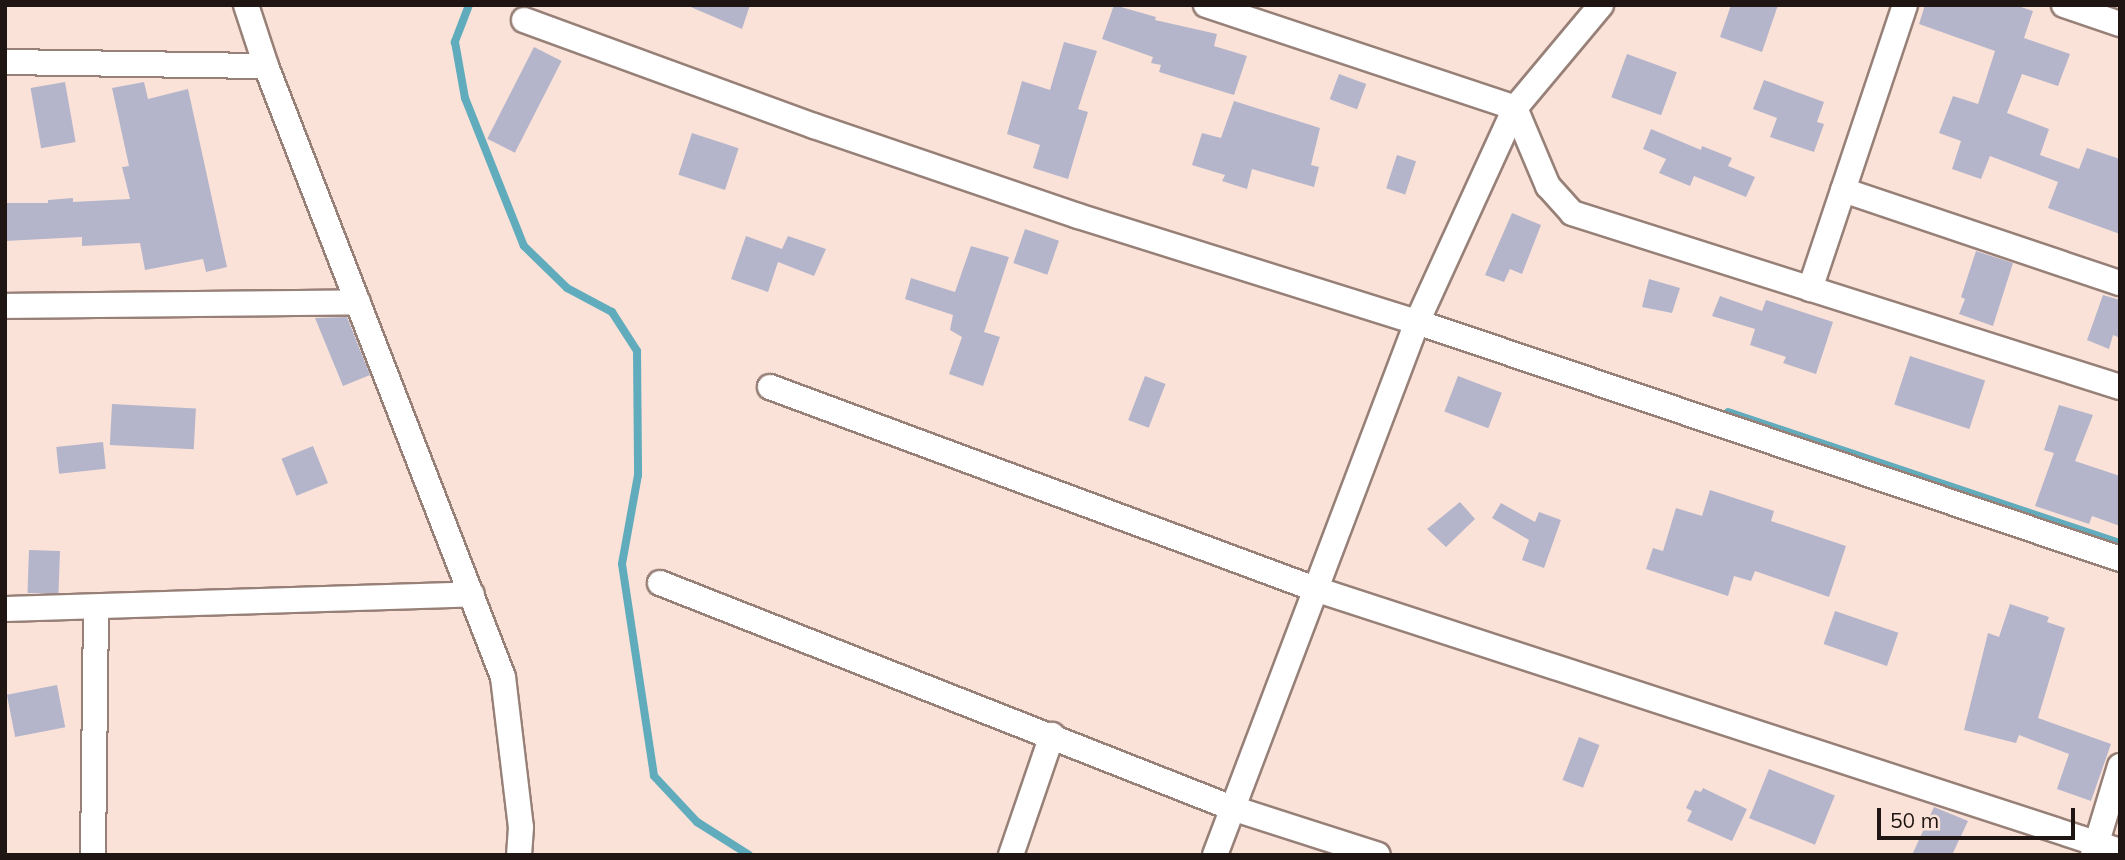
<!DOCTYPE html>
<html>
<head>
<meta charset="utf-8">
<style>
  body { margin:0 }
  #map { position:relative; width:2125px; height:860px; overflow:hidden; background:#fbe2d8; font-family:Mulish,sans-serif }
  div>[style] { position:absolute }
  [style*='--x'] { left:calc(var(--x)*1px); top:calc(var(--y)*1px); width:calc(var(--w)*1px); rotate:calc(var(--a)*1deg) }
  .stream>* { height:8px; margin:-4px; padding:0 4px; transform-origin:4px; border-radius:4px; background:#60acbd }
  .building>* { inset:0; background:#b4b5cb; transform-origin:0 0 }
  .roads { filter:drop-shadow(2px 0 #978078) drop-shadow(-2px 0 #978078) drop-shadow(0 2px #978078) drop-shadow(0 -2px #978078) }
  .street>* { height:24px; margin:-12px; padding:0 12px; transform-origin:12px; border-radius:12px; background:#fff }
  span { translate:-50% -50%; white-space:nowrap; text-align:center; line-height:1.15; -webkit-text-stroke:6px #fbe2d8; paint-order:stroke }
  .frame { position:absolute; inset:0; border:7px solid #1f1613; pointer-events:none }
  .scale { position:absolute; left:1877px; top:808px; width:198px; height:32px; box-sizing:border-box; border:4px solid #1f1613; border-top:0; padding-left:9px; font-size:21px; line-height:24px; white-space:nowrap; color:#1f1613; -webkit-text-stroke:5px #fbe2d8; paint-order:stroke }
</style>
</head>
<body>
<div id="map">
  <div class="stream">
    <div style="--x:469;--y:5;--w:40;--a:111"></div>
    <div style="--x:455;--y:42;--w:57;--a:79.9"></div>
    <div style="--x:465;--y:98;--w:159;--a:68.3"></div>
    <div style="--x:524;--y:246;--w:60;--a:44.3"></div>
    <div style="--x:567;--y:288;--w:51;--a:28.1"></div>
    <div style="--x:612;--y:312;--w:46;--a:57.3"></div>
    <div style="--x:637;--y:351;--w:124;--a:89.5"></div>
    <div style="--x:638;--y:475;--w:90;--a:100.2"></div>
    <div style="--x:622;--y:564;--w:214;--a:81.4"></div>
    <div style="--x:654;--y:776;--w:63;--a:46.9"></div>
    <div style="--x:697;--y:822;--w:62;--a:32.4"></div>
    <div style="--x:1728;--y:412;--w:413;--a:18.5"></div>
  </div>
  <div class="building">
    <div style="clip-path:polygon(686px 5px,750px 5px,742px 29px)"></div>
    <div style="clip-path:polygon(1114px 5px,1156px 17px,1155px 20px,1217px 34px,1214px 46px,1247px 56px,1234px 95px,1159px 72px,1161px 65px,1151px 63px,1153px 57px,1102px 39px)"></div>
    <div style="clip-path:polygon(1731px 5px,1778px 5px,1762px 52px,1720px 37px)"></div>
    <div style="clip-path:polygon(1925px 5px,2015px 5px,2033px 11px,2024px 38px,2070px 54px,2058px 86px,2022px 74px,2007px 113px,2049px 129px,2040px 155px,2079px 169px,2087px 148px,2120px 159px,2120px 234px,2048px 208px,2058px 182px,1990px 156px,1981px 179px,1952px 169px,1961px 141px,1939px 133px,1953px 96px,1978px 104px,1995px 51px,1919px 24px)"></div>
    <div style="clip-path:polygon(1064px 42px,1097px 51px,1078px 109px,1088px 112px,1068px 179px,1033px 168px,1040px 145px,1007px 134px,1022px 81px,1050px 90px)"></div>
    <div style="left:534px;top:47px;width:31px;height:103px;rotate:27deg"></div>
    <div style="left:1627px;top:54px;width:53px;height:46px;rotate:20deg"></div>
    <div style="left:1339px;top:74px;width:29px;height:27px;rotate:20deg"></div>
    <div style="clip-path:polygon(1764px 80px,1824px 102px,1817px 122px,1824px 124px,1814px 152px,1770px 137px,1777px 118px,1753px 109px)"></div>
    <div style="left:65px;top:82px;width:61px;height:35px;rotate:80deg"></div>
    <div style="clip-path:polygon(144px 82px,148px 99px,188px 89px,227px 267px,206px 272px,203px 259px,145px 270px,140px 243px,82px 246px,82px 237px,5px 241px,5px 203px,48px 203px,48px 200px,73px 198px,73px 202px,130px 199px,122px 167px,129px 166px,112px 88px)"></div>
    <div style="clip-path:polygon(1234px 101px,1320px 128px,1311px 165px,1319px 167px,1314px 187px,1252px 169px,1247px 189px,1222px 181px,1225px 175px,1192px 165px,1202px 133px,1221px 138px)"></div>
    <div style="clip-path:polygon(1651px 129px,1701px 150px,1702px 146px,1732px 158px,1728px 166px,1755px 177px,1746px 197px,1694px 176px,1690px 186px,1659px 173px,1666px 159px,1643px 149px)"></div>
    <div style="left:692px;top:133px;width:49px;height:44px;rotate:18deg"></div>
    <div style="left:1397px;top:155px;width:20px;height:35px;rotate:18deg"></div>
    <div style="clip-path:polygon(1512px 213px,1541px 225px,1522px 274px,1510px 269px,1504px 282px,1485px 275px)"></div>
    <div style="left:1025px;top:229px;width:36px;height:36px;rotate:19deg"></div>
    <div style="clip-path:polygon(746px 236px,782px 249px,788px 236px,826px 249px,814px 276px,778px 262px,768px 292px,731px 279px)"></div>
    <div style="clip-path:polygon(971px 246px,1009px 257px,984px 332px,1000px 337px,983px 386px,949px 374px,962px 337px,950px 330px,953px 315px,905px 299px,911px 278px,955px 292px)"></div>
    <div style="clip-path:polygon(1976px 251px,2013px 263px,1993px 326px,1959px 314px,1965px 299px,1961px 297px)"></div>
    <div style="clip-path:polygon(1649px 279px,1680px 288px,1672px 313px,1642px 307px)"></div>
    <div style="clip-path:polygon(2103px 295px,2120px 300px,2120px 338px,2113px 335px,2109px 349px,2087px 340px)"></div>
    <div style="clip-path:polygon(1720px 296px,1762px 311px,1766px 300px,1833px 322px,1816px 374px,1783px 363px,1786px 357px,1750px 345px,1755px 329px,1712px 316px)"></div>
    <div style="clip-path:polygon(347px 317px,370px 375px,343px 386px,315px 318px)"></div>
    <div style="left:1910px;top:356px;width:79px;height:51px;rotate:18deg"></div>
    <div style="left:1145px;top:376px;width:22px;height:47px;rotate:21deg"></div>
    <div style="left:1458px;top:376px;width:47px;height:38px;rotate:21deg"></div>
    <div style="left:112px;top:404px;width:84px;height:41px;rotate:3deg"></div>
    <div style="clip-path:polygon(2059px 405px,2093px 415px,2075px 461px,2120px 476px,2120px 526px,2092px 516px,2089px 524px,2035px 506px,2054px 453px,2044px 450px)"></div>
    <div style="left:103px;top:442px;width:27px;height:47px;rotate:84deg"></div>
    <div style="left:313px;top:446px;width:40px;height:34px;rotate:68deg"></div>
    <div style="clip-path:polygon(1710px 490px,1774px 511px,1771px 521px,1846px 546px,1829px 597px,1755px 571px,1751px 581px,1734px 576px,1728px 596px,1646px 569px,1653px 548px,1663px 551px,1676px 508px,1702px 516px)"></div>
    <div style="clip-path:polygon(1460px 502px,1475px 519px,1446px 547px,1427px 529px)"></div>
    <div style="clip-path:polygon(1501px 503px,1535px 522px,1539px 512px,1561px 520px,1544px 568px,1522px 560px,1529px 540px,1492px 518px)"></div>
    <div style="left:29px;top:550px;width:31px;height:43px;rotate:2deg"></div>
    <div style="clip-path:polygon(2010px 604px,2049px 617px,2047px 622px,2065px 628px,2038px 718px,2111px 744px,2091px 801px,2057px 789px,2069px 754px,2019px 735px,2016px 743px,1964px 730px,1988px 633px,1999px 637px)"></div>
    <div style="left:1835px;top:611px;width:67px;height:35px;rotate:19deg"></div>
    <div style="left:57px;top:685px;width:43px;height:51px;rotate:79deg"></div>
    <div style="left:1579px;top:737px;width:22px;height:46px;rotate:21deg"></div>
    <div style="left:1769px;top:769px;width:71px;height:53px;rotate:22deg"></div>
    <div style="clip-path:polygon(1703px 788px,1747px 809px,1732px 841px,1687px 821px,1692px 811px,1686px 808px,1695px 790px,1701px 792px)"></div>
    <div style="clip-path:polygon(1934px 807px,1968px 821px,1952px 855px,1912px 855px)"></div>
  </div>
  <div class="roads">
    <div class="street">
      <div style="--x:246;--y:5;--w:64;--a:71.8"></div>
      <div style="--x:266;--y:66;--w:655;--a:68.8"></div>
      <div style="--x:503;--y:677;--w:151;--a:83.2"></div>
      <div style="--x:521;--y:827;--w:28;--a:94"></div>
      <div style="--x:1206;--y:5;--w:326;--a:18.4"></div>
      <div style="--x:1515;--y:108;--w:85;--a:67.1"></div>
      <div style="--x:1548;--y:186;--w:36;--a:48"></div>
      <div style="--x:1572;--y:213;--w:575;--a:17.62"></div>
      <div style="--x:2064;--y:5;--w:59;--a:18.7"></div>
      <div style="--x:524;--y:20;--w:309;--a:20.1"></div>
      <div style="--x:814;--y:126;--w:279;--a:18.8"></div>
      <div style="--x:1078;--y:216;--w:355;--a:17.4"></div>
      <div style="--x:1417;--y:322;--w:742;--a:18.63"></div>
      <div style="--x:5;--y:62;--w:261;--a:0.9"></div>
      <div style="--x:1843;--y:190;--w:292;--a:18.6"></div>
      <div style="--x:1810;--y:289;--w:299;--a:-71.5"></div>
      <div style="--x:5;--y:306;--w:353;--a:-0.6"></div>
      <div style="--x:770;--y:387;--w:581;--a:20.34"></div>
      <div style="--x:1315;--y:589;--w:847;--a:18.03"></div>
      <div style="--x:660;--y:583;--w:615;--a:21.47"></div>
      <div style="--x:1232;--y:808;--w:153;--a:17.8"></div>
      <div style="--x:5;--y:609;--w:467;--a:-1.8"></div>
      <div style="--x:93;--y:855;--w:248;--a:-89.3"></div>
      <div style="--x:1011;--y:855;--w:127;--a:-71.1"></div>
      <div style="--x:1215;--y:855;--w:570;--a:-69.24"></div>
      <div style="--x:1417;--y:322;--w:235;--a:-65.4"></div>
      <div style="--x:1515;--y:108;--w:134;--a:-50.1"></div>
      <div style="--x:2093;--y:855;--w:93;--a:-73.1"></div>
    </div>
  </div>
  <div class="frame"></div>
  <div class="scale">50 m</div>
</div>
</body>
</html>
